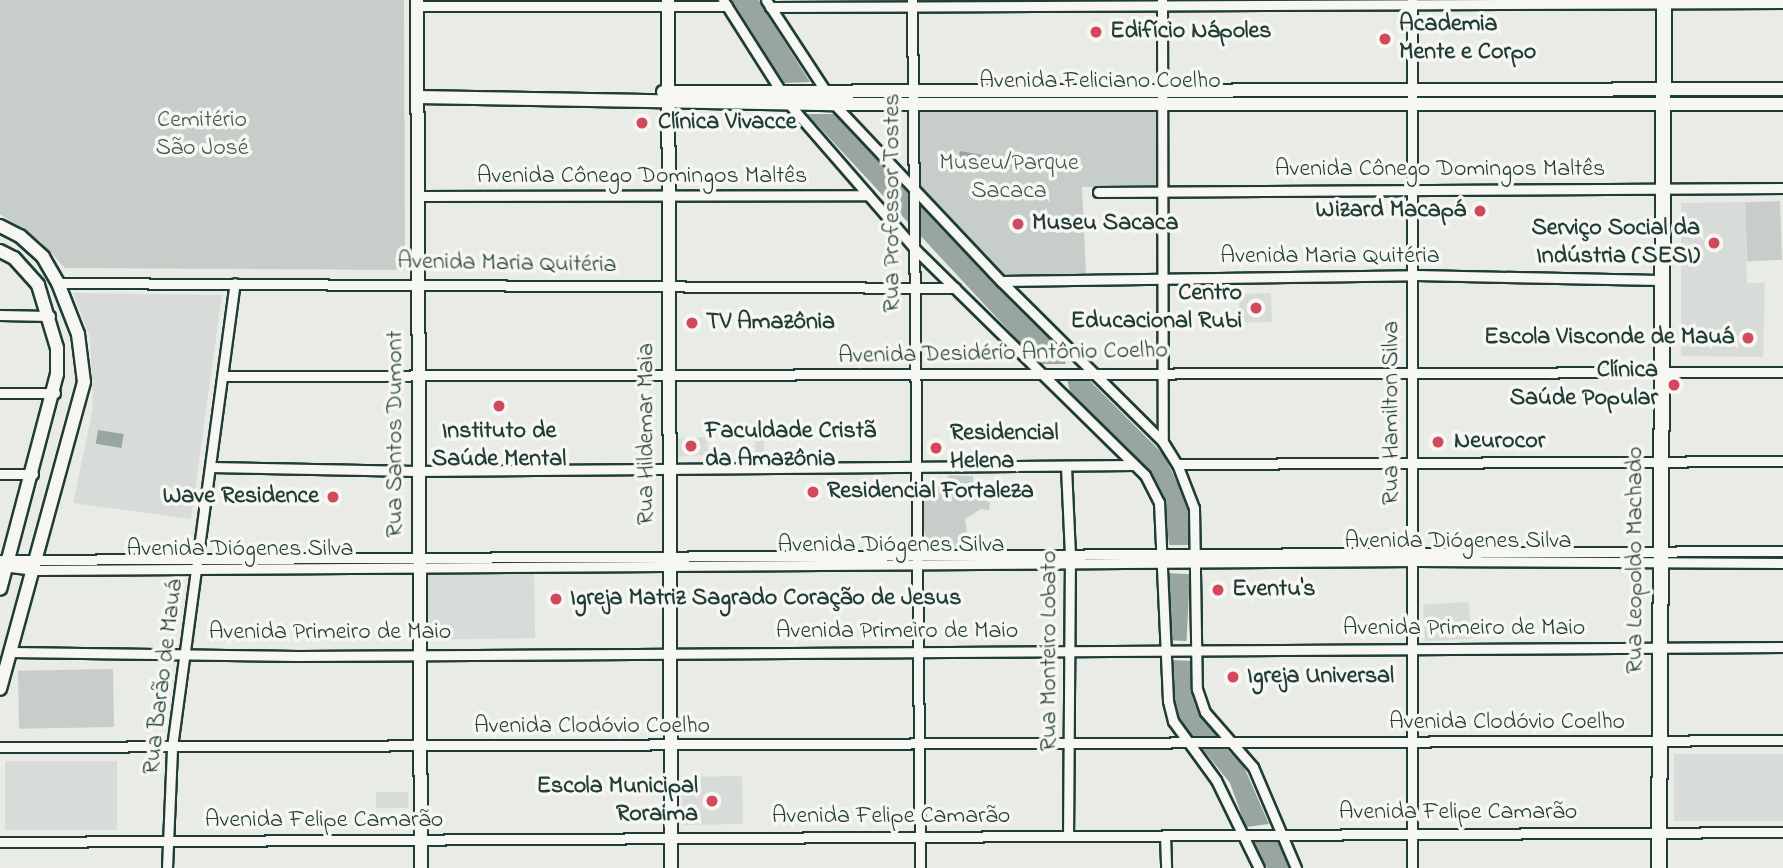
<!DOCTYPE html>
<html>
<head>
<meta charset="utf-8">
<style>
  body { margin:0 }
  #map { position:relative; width:1783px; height:868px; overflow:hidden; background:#e9ebe7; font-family:"Indie Flower",sans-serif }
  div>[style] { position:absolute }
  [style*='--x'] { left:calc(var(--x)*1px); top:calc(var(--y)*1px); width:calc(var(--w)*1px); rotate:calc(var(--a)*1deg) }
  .built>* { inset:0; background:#d8dcd8; transform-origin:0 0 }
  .green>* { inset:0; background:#c7cec9; transform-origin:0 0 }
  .water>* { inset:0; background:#99a6a0; transform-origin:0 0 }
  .roads { filter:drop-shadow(2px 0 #1f3d34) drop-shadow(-2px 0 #1f3d34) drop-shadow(0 2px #1f3d34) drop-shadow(0 -2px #1f3d34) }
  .street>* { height:9px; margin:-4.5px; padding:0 4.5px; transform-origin:4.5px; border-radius:4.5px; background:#f6f6f2 }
  .secondary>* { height:12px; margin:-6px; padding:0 6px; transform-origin:6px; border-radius:6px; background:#f6f6f2 }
  .primary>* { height:14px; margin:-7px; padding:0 7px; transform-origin:7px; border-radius:7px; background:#f6f6f2 }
  .dots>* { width:19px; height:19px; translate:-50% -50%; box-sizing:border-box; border:4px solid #f6f6f2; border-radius:50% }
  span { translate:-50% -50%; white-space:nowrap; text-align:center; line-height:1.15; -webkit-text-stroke:7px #f6f6f2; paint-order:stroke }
  .poi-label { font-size:24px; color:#1f3d34; font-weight:700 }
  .left { translate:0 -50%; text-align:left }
  .right { translate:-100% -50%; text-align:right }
  .street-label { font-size:24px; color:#1f3d34 }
  .park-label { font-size:24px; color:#415a52 }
</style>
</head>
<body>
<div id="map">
  <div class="built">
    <div style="clip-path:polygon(1745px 202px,1747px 283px,1765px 283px,1763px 357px,1681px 356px,1681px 203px)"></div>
    <div style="clip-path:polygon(73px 293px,222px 295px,191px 519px,73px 503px,93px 408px,90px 337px)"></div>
    <div style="left:1271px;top:293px;width:29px;height:32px;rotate:88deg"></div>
    <div style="left:755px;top:418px;width:9px;height:36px"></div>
    <div style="left:707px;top:437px;width:18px;height:32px;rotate:87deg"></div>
    <div style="left:534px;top:572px;width:66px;height:108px;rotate:89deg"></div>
    <div style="left:1469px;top:602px;width:37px;height:46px;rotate:87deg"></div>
    <div style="left:1783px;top:754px;width:67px;height:109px;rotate:90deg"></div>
    <div style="left:5px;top:761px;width:112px;height:69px"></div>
    <div style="left:742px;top:776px;width:48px;height:60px;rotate:89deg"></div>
    <div style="left:376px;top:792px;width:32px;height:16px"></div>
  </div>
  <div class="green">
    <div style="clip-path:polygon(0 0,404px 0,405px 270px,65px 268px,40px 241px,0 214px)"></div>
    <div style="clip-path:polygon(1160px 103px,1162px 187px,1082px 187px,1086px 275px,1002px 278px,914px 184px,913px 105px)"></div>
    <div style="left:1780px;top:201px;width:59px;height:35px;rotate:88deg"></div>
    <div style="clip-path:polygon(950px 475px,973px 476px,973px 498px,990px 502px,989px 510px,981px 509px,965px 519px,967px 534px,957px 553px,927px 541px,922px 522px,922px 499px)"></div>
    <div style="left:113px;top:669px;width:58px;height:95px;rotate:89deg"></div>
  </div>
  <div class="water">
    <div style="clip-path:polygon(732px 0,758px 0,810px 82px,784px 83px)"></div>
    <div style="clip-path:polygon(807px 114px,836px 114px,1061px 351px,1066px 364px,1040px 364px)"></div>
    <div style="left:960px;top:151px;width:66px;height:7px;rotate:10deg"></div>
    <div style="clip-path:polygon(1067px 379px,1089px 380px,1164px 455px,1187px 504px,1192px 545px,1169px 545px,1166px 514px,1149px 473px,1070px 392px)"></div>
    <div style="left:98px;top:430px;width:26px;height:14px;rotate:9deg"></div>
    <div style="left:1168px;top:573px;width:22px;height:67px;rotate:3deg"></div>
    <div style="clip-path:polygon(1170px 660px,1192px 661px,1199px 713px,1219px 736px,1185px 736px,1172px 700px)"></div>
    <div style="clip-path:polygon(1224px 746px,1244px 767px,1269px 824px,1246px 827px,1230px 783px,1201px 747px)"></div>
    <div style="clip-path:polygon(1253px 840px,1277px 840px,1291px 868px,1267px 868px)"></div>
  </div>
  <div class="roads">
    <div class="street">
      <div style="--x:723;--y:0;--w:123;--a:57.6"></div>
      <div style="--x:789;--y:104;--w:192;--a:49"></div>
      <div style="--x:915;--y:249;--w:322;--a:44.5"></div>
      <div style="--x:1145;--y:475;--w:30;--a:63"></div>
      <div style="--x:1159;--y:502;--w:199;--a:87.4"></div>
      <div style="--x:1168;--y:701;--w:21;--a:76"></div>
      <div style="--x:1173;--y:721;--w:73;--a:53.9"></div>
      <div style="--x:1216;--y:780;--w:98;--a:64"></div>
      <div style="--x:766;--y:0;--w:124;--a:56.8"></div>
      <div style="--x:834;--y:104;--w:243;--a:46.7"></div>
      <div style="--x:1001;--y:281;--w:228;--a:44.8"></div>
      <div style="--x:1163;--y:442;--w:26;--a:58"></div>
      <div style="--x:1177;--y:464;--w:47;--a:68.9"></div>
      <div style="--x:1194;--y:508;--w:181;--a:89.1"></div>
      <div style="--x:1197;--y:689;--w:24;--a:71"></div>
      <div style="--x:1205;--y:712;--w:73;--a:48.9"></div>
      <div style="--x:1253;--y:767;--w:110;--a:66.9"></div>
      <div style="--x:912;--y:0;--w:868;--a:89.47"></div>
      <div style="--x:1162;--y:0;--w:442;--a:89.9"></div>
      <div style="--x:417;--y:6;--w:310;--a:0"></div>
      <div style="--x:770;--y:7;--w:1013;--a:-0.23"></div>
      <div style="--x:1098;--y:192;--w:685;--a:-0.33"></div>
      <div style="--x:416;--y:196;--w:452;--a:-0.1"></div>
      <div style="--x:1001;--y:281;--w:415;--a:-0.8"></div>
      <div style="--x:1416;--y:275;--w:243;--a:1.2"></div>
      <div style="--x:58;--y:283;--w:897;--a:0.32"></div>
      <div style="--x:0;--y:315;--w:50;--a:1.1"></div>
      <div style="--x:223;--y:376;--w:1560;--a:-0.15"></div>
      <div style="--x:0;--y:393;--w:55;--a:0"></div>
      <div style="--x:1177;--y:464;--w:606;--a:-0.28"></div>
      <div style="--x:211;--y:467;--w:205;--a:1.1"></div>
      <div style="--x:416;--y:471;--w:718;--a:-0.48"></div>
      <div style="--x:1066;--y:467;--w:88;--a:87.4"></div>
      <div style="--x:1070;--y:555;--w:280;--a:90.4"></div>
      <div style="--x:0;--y:474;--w:33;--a:0"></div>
      <div style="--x:0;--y:560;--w:1783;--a:-0.29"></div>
      <div style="--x:2;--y:566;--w:33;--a:7"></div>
      <div style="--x:35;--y:570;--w:1381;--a:-0.37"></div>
      <div style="--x:1416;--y:561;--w:367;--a:0.3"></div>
      <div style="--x:11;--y:652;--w:287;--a:0.8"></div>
      <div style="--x:298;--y:656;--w:1485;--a:-0.35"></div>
      <div style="--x:0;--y:747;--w:1783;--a:-0.22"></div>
      <div style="--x:1165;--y:835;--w:33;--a:88"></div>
      <div style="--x:0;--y:842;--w:1783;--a:-0.32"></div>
      <div style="--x:167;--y:868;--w:121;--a:-87.6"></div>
      <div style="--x:172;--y:747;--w:468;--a:-82.3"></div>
      <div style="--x:1412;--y:868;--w:868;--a:-90"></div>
    </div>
    <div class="secondary">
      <div style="--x:417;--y:0;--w:868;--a:89.74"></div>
      <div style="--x:668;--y:0;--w:868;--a:89.8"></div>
      <div style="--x:663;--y:92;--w:1120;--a:-0.15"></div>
      <div style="--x:417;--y:97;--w:417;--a:1"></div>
      <div style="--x:834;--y:104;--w:949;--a:0"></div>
      <div style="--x:0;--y:226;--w:22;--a:27"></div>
      <div style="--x:20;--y:236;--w:31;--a:42"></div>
      <div style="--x:43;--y:257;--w:30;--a:60"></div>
      <div style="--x:58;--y:283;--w:55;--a:68.6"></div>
      <div style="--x:78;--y:334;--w:48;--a:82.9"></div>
      <div style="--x:84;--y:382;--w:318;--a:105.3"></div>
      <div style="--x:0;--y:251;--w:16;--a:27"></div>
      <div style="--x:14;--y:258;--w:36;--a:48"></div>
      <div style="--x:38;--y:285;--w:66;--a:73.2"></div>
      <div style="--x:57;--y:348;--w:26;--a:90"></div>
      <div style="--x:57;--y:374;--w:222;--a:104.8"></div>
    </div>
    <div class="primary">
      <div style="--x:1659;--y:868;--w:868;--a:-89.67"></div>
    </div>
  </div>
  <div class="dots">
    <div style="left:1096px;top:32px;background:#d1495b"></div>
    <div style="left:1385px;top:39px;background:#d1495b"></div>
    <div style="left:642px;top:123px;background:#d1495b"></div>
    <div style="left:1480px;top:211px;background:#d1495b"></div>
    <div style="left:1018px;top:224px;background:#d1495b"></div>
    <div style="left:1714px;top:243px;background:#d1495b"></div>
    <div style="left:1256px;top:308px;background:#d1495b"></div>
    <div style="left:692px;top:323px;background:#d1495b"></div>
    <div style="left:1748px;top:338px;background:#d1495b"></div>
    <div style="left:1674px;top:385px;background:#d1495b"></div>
    <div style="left:499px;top:406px;background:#d1495b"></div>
    <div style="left:1438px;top:442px;background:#d1495b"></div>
    <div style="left:691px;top:446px;background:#d1495b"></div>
    <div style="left:936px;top:448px;background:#d1495b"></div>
    <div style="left:813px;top:492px;background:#d1495b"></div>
    <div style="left:333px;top:497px;background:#d1495b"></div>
    <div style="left:1218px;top:590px;background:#d1495b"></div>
    <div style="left:556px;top:599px;background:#d1495b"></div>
    <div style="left:1233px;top:677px;background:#d1495b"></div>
    <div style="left:712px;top:801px;background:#d1495b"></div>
  </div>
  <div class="poi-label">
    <span class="left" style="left:1399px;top:39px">Academia<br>Mente e Corpo</span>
    <span class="left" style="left:1110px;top:32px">Edifício Nápoles</span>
    <span class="left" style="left:658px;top:123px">Clínica Vivacce</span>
    <span class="right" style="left:1466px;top:211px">Wizard Macapá</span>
    <span class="left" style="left:1032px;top:224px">Museu Sacaca</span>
    <span class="right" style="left:1700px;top:243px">Serviço Social da<br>Indústria (SESI)</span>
    <span class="right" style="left:1242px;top:308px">Centro<br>Educacional Rubi</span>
    <span class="left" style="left:706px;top:323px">TV Amazônia</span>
    <span class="right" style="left:1734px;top:338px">Escola Visconde de Mauá</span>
    <span class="right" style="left:1658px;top:385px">Clínica<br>Saúde Popular</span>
    <span style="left:499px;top:446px">Instituto de<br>Saúde Mental</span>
    <span class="left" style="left:705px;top:446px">Faculdade Cristã<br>da Amazônia</span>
    <span class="left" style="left:950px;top:448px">Residencial<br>Helena</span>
    <span class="left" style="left:1454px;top:442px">Neurocor</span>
    <span class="left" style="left:827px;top:492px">Residencial Fortaleza</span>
    <span class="right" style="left:319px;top:497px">Wave Residence</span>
    <span class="left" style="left:1232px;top:590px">Eventu's</span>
    <span class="left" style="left:570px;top:599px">Igreja Matriz Sagrado Coração de Jesus</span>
    <span class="left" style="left:1247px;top:677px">Igreja Universal</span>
    <span class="right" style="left:698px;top:801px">Escola Municipal<br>Roraima</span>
  </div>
  <div class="street-label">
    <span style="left:1100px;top:82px">Avenida Feliciano Coelho</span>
    <span style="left:1440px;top:170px">Avenida Cônego Domingos Maltês</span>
    <span style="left:642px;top:177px">Avenida Cônego Domingos Maltês</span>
    <span style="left:893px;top:203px;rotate:-90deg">Rua Professor Tostes</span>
    <span style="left:1330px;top:257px">Avenida Maria Quitéria</span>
    <span style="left:507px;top:264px;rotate:1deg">Avenida Maria Quitéria</span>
    <span style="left:1003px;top:354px;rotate:-1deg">Avenida Desidério Antônio Coelho</span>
    <span style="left:1392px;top:413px;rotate:-90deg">Rua Hamilton Silva</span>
    <span style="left:396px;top:434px;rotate:-90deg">Rua Santos Dumont</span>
    <span style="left:647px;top:434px;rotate:-90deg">Rua Hildemar Maia</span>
    <span style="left:1458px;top:542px">Avenida Diógenes Silva</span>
    <span style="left:891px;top:546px">Avenida Diógenes Silva</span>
    <span style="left:240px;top:550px">Avenida Diógenes Silva</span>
    <span style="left:1636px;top:560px;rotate:-90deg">Rua Leopoldo Machado</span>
    <span style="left:1464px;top:629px">Avenida Primeiro de Maio</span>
    <span style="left:897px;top:632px">Avenida Primeiro de Maio</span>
    <span style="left:330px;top:633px">Avenida Primeiro de Maio</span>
    <span style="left:1050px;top:651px;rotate:-90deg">Rua Monteiro Lobato</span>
    <span style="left:164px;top:677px;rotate:-83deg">Rua Barão de Mauá</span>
    <span style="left:1507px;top:723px">Avenida Clodóvio Coelho</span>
    <span style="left:592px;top:727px">Avenida Clodóvio Coelho</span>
    <span style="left:1458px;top:813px">Avenida Felipe Camarão</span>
    <span style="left:891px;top:817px">Avenida Felipe Camarão</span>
    <span style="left:324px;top:821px">Avenida Felipe Camarão</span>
  </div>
  <div class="park-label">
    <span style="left:202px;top:135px">Cemitério<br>São José</span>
    <span style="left:1009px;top:178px">Museu/Parque<br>Sacaca</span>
  </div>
</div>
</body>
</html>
